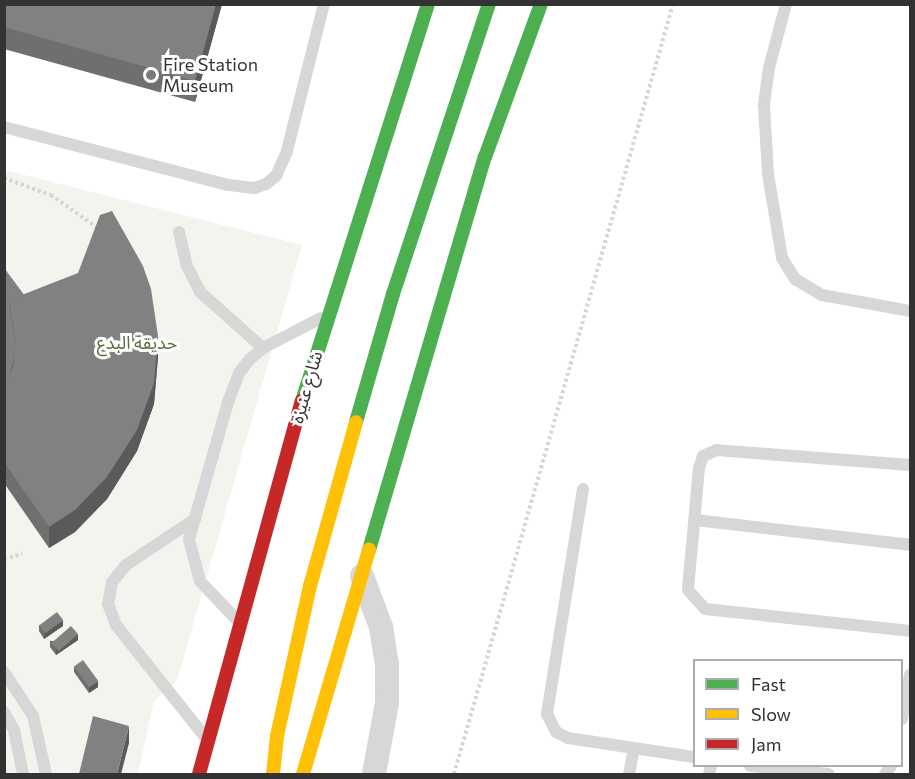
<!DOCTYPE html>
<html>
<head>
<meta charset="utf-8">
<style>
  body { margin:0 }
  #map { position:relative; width:915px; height:779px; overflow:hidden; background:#fff; font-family:Commissioner,"Noto Sans Arabic",sans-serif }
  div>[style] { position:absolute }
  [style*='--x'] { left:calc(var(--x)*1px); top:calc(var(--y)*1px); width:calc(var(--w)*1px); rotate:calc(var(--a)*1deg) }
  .green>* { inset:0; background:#f1f5ed }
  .path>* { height:4px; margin-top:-2px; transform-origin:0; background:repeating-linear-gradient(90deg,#d6d6d6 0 3px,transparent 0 6px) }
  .lane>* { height:12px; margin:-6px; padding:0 6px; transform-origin:6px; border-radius:6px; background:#d7d7d7 }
  .street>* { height:24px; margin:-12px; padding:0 12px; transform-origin:12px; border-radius:12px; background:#d7d7d7 }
  .fast>* { height:14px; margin:-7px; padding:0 7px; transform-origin:7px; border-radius:7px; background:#4caf50 }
  .slow>* { height:14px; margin:-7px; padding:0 7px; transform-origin:7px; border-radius:7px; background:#ffc107 }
  .jam>* { height:14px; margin:-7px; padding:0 7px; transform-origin:7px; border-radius:7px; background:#c62828 }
  .wall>* { inset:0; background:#6f6f6f }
  .shaded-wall>* { inset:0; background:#5a5a5a }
  .building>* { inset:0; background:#818181; transform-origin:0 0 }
  .dots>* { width:16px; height:16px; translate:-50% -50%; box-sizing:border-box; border:3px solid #fff; border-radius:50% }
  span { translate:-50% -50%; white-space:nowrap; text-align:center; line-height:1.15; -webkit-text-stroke:6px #fff; paint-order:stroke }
  .poi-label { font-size:18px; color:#333 }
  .left { translate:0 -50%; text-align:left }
  .park-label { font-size:18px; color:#56703f }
  .street-label { font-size:18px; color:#333 }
  .frame { position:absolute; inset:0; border:6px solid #333; pointer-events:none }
  .legend { position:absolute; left:693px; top:659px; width:210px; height:108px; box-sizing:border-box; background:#fff; border:2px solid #adadad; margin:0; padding:8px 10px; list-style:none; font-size:18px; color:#333 }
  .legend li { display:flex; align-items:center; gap:12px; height:30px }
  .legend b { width:30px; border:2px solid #adadad }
</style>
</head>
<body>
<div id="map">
  <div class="green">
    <div style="clip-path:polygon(5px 170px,302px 245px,177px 681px,154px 701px,138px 774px,5px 774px)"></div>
  </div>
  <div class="path">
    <div style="--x:4;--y:178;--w:50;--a:19.9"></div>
    <div style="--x:51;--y:195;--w:57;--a:35.1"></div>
    <div style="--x:4;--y:559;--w:19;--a:-16"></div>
    <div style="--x:454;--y:774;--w:801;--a:-74.12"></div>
  </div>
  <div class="lane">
    <div style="--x:786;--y:4;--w:66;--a:104.9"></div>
    <div style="--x:769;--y:68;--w:37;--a:98"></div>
    <div style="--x:764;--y:105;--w:69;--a:86.7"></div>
    <div style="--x:768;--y:174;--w:85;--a:80.5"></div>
    <div style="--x:782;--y:258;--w:25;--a:58"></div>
    <div style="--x:795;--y:279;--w:31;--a:31"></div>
    <div style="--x:822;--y:295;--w:89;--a:10.3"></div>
    <div style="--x:4;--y:127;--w:232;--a:14.5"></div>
    <div style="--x:229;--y:185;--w:25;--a:7"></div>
    <div style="--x:254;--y:188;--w:13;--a:-18"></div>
    <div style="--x:266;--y:184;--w:13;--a:-39"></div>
    <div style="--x:276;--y:176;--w:27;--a:-66"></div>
    <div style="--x:287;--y:151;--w:152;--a:-75.9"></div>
    <div style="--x:179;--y:232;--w:35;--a:77"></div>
    <div style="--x:187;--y:266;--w:29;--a:63"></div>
    <div style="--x:200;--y:292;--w:84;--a:41.6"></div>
    <div style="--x:910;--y:465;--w:194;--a:-175.6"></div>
    <div style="--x:717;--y:450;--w:15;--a:157"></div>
    <div style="--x:703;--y:456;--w:13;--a:108"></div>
    <div style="--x:699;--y:468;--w:122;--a:95.2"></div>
    <div style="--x:688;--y:590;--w:25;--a:48"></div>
    <div style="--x:705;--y:609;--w:206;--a:6.1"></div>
    <div style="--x:583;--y:489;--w:228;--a:99.1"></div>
    <div style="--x:547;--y:714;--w:20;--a:63"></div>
    <div style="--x:556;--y:732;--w:13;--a:27"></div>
    <div style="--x:568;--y:738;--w:127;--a:8.6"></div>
    <div style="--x:195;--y:519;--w:83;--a:146.3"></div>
    <div style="--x:126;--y:565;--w:22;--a:129"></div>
    <div style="--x:112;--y:582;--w:22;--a:100"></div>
    <div style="--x:108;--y:604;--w:22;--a:69"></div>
    <div style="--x:116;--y:625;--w:143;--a:51.5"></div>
    <div style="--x:695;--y:520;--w:216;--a:6.6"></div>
    <div style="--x:236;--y:619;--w:52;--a:-133.5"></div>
    <div style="--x:200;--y:581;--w:43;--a:-104.7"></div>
    <div style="--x:189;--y:539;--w:142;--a:-74.1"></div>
    <div style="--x:228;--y:402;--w:31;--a:-69"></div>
    <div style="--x:239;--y:373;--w:18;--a:-52"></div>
    <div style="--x:250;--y:359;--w:17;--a:-40"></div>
    <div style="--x:263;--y:348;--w:65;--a:-27.3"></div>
    <div style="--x:4;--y:672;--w:53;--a:56.6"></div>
    <div style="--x:33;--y:716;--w:59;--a:77.4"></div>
    <div style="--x:4;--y:712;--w:21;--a:61"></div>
    <div style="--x:14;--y:730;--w:45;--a:78.4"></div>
    <div style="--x:902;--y:719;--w:45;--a:-79.7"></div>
    <div style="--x:750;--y:766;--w:79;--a:5.8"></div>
    <div style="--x:629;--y:774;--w:26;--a:-79"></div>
    <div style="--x:709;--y:774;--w:8;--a:-76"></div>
    <div style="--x:885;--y:774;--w:10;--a:-53"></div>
  </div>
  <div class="street">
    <div style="--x:362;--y:576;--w:54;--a:69.6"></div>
    <div style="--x:381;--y:627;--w:38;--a:81"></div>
    <div style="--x:387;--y:665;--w:38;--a:90"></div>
    <div style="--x:387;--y:703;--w:72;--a:100.4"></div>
  </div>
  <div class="fast">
    <div style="--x:302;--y:401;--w:417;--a:-72.4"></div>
    <div style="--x:356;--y:422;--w:133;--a:-73.9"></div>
    <div style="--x:393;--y:294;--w:305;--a:-71.7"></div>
    <div style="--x:369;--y:550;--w:410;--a:-73.6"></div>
    <div style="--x:485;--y:157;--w:163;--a:-69.9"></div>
  </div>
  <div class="slow">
    <div style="--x:273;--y:774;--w:38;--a:-84"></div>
    <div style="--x:277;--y:736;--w:154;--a:-77.6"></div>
    <div style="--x:310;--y:586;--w:170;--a:-74.3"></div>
    <div style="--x:303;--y:774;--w:234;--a:-73.6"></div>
  </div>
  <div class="jam">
    <div style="--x:199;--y:774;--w:387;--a:-74.6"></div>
  </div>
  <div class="wall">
    <div style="clip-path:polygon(4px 4px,222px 4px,195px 102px,4px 49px)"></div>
    <div style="clip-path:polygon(4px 268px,24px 295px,158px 357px,154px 404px,137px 451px,107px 499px,75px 532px,49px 548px,4px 483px)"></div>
    <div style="clip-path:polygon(39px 625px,63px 626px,44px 639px,39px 631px)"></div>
    <div style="clip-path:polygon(78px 640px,56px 655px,50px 647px,50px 641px)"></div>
    <div style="clip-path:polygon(74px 666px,98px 687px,89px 693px,74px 672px)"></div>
  </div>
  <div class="shaded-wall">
    <div style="clip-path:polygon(216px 4px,222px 4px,195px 102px,195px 81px)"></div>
    <div style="clip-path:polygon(158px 336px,158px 357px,154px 404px,137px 451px,107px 499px,75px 532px,49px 548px,49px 527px)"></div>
    <div style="clip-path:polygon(63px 620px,63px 626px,44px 639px,44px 633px)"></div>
    <div style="clip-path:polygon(78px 634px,78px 640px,56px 655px,56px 649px)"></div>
    <div style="clip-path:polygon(98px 681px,98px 687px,89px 693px,89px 687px)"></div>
    <div style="clip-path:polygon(129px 726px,129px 743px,121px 774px,117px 774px)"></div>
  </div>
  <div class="building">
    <div style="clip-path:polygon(4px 4px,216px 4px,195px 81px,4px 27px)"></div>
    <div style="clip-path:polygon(112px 211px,143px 266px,151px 289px,158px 336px,154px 383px,137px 430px,107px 477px,75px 510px,49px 527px,4px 462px,4px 389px,13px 367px,16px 344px,9px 300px,78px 273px,100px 215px)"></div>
    <div style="clip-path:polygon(4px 268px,24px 295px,9px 300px,9px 305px,7px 306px,4px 304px)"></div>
    <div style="clip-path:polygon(9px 305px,16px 347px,9px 377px,4px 389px,4px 307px)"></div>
    <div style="left:57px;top:612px;width:10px;height:22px;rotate:53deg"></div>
    <div style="left:71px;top:626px;width:11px;height:26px;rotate:49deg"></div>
    <div style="left:83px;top:660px;width:26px;height:11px;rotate:54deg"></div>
    <div style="clip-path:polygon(93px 716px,129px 726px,117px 774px,79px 774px)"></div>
  </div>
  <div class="dots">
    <div style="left:151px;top:75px;background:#7a7a7a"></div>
  </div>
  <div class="poi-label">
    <span class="left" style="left:163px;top:75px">Fire Station<br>Museum</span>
  </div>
  <div class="park-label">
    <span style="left:137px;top:342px">حديقة البدع</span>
  </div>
  <div class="street-label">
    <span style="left:306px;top:387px;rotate:-74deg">شارع عنيزة</span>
  </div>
  <div class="frame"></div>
  <ul class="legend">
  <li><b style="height:8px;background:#4caf50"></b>Fast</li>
  <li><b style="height:8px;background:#ffc107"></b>Slow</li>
  <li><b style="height:8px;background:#c62828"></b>Jam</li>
  </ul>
</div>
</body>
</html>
